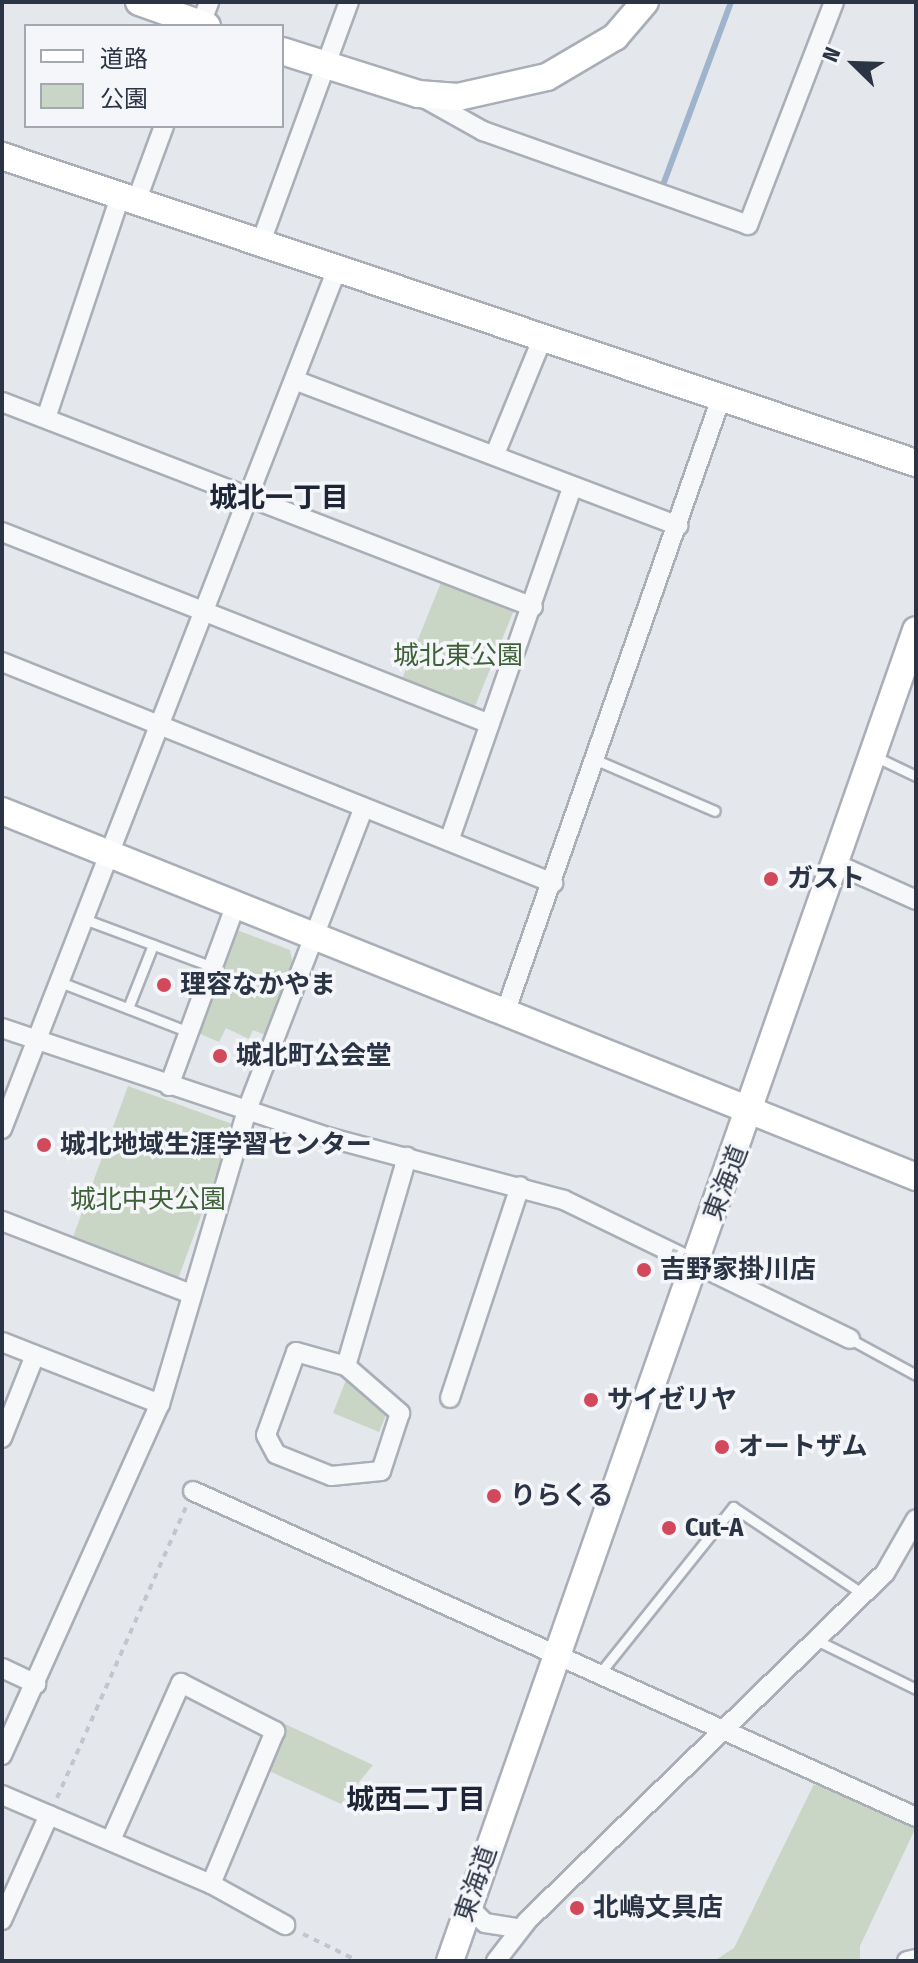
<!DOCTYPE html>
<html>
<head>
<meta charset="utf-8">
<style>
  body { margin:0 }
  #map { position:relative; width:918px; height:1963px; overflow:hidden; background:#e4e7ec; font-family:"Fira Sans Condensed","Noto Sans JP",sans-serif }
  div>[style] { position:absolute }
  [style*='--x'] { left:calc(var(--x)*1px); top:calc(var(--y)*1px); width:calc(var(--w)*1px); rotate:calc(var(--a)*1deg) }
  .green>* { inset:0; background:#c9d6c5; transform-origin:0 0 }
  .stream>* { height:6px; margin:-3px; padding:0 3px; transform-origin:3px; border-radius:3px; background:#9fb4cc }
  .path>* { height:4px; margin-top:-2px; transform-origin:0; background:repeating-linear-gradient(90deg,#c2c5cb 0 6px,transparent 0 12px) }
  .roads { filter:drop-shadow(2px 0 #a9aeb7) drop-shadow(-2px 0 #a9aeb7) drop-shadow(0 2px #a9aeb7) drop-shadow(0 -2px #a9aeb7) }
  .lane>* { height:9px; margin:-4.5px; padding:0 4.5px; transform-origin:4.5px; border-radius:4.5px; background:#f7f8fa }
  .street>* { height:18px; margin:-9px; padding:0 9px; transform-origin:9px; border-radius:9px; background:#f7f8fa }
  .secondary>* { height:26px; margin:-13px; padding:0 13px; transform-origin:13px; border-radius:13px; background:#fff }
  .path-bridge>* { height:4px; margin-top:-2px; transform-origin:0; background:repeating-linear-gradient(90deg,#c2c5cb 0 6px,transparent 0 12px) }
  .dots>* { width:22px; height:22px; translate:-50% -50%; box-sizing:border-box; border:4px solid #f4f6f9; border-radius:50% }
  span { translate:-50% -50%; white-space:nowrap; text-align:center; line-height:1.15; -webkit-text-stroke:7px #f4f6f9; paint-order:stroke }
  .park-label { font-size:26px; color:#3f6138 }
  .poi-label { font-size:26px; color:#2b3445; font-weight:700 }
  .left { translate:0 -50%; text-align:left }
  .street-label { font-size:26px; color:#2b3445 }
  .neighbourhood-label { font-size:28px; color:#1d2536; font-weight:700 }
  .frame { position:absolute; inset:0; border:4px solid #2b3445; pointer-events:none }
  .legend { position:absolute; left:24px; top:24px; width:260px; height:104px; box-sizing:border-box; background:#f4f6f9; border:2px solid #a4a8b1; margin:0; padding:10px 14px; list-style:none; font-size:24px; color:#2b3445 }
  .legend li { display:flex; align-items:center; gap:16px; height:40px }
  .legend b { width:40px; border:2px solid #a4a8b1 }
  .north { position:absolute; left:814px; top:24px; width:80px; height:80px; -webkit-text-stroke:6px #f4f6f9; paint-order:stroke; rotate:293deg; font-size:22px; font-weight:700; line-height:32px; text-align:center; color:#2b3445 }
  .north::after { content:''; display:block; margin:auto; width:28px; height:36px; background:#2b3445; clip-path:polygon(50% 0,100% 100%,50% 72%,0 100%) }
</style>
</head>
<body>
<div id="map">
  <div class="green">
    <div style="left:444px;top:575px;width:78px;height:115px;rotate:22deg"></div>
    <div style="clip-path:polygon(237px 930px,290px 950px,293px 963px,266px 1035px,253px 1030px,249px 1039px,226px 1028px,219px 1042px,198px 1033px)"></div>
    <div style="left:128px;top:1086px;width:113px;height:163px;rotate:20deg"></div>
    <div style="clip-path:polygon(346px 1380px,381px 1402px,386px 1415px,379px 1432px,333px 1413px)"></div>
    <div style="clip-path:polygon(285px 1724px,373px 1765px,341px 1804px,267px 1770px)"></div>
    <div style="clip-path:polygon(814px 1784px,916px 1827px,860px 1946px,860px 1961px,714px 1961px,734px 1948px)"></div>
  </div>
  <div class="stream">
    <div style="--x:663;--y:185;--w:195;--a:-69.6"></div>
  </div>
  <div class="path">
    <div style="--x:57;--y:1798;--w:318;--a:-66.1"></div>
    <div style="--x:303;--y:1934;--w:61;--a:26.1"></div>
  </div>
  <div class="roads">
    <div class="lane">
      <div style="--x:874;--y:756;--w:47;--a:25.5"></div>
      <div style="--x:596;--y:760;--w:129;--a:23.2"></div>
      <div style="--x:84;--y:919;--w:138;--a:20.4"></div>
      <div style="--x:60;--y:982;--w:138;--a:21.2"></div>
      <div style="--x:128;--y:1008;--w:68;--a:-68.4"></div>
      <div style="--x:850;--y:1339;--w:75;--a:28.6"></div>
      <div style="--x:816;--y:1640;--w:111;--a:26.1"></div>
      <div style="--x:600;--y:1673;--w:213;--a:-51.3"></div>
      <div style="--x:733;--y:1507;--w:156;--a:33.8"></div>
    </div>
    <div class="street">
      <div style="--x:200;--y:26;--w:26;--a:-69"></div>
      <div style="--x:424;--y:98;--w:68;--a:29.2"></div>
      <div style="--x:483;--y:131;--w:281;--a:19.5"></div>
      <div style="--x:748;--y:225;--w:239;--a:-68.9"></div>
      <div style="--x:136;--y:202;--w:81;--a:-69.8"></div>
      <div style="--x:261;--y:242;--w:256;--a:-69.9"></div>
      <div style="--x:297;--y:381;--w:408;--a:20.8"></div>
      <div style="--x:2;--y:402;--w:569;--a:21.11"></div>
      <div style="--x:46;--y:418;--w:233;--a:-71.5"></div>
      <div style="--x:495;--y:454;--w:126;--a:-67.7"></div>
      <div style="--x:2;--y:532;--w:524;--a:21.48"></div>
      <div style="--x:2;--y:662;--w:594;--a:21.86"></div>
      <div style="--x:449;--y:841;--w:375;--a:-70.8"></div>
      <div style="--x:836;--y:864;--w:88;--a:24.2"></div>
      <div style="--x:506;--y:1010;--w:649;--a:-70.64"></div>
      <div style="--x:2;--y:1028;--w:347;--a:18.5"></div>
      <div style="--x:331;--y:1138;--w:241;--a:14.9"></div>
      <div style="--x:564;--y:1200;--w:318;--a:25.9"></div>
      <div style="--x:169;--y:1086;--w:194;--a:-69.8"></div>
      <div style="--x:2;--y:1129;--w:923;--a:-68.72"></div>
      <div style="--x:2;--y:1221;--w:203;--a:21.1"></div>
      <div style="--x:2;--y:1342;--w:170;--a:21.4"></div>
      <div style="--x:346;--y:1366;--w:72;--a:41"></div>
      <div style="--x:400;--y:1413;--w:61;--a:108.1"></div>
      <div style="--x:381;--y:1471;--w:50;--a:174.3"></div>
      <div style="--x:331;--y:1476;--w:59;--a:-158.2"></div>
      <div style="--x:276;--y:1454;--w:21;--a:-118"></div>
      <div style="--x:266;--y:1435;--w:88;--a:-70.1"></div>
      <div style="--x:296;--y:1352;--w:52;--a:15.6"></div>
      <div style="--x:346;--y:1366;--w:218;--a:-73.7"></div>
      <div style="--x:450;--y:1398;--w:223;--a:-71.7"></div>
      <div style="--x:2;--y:1438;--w:89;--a:-68.3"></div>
      <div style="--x:193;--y:1491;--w:793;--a:24.27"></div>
      <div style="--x:2;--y:1668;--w:38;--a:25"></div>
      <div style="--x:2;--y:1755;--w:385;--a:-65.8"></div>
      <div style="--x:160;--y:1404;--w:307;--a:-73.5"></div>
      <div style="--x:247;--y:1110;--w:323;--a:-68.9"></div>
      <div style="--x:2;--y:1795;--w:227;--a:23.1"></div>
      <div style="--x:211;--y:1884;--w:85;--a:29"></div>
      <div style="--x:111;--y:1840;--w:172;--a:-66"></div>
      <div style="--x:181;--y:1683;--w:106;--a:27.1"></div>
      <div style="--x:275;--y:1731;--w:166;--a:112.7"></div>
      <div style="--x:468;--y:1906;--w:24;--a:45"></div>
      <div style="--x:485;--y:1923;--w:36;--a:9"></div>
      <div style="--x:2;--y:1920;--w:115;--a:-65.9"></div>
      <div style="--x:496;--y:1961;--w:51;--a:-52.2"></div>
      <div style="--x:527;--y:1921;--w:499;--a:-44.2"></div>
      <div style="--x:885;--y:1573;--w:62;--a:-60.1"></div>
      <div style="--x:907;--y:1961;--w:9;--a:-13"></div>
    </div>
    <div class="secondary">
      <div style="--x:139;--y:2;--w:72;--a:19.4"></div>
      <div style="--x:282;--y:51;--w:143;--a:17.5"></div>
      <div style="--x:418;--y:94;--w:40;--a:4.3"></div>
      <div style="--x:458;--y:97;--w:91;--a:-12.7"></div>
      <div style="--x:547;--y:77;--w:79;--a:-30.5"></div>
      <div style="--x:615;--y:37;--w:46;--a:-49.4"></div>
      <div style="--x:2;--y:156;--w:964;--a:18.57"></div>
      <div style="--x:2;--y:811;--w:985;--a:21.82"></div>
      <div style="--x:450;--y:1961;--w:1410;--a:-70.7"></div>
    </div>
  </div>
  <div class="path-bridge">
    <div style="--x:672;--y:1250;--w:53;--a:20.8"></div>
  </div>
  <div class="dots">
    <div style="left:771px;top:879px;background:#d1495b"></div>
    <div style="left:164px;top:985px;background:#d1495b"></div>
    <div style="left:220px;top:1056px;background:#d1495b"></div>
    <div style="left:44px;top:1145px;background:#d1495b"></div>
    <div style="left:644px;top:1270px;background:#d1495b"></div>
    <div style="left:591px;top:1400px;background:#d1495b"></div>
    <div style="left:722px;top:1447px;background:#d1495b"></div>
    <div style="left:494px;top:1496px;background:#d1495b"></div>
    <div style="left:669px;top:1528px;background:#d1495b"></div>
    <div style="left:577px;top:1908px;background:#d1495b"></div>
  </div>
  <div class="park-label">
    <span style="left:458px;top:656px">城北東公園</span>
    <span style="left:148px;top:1200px">城北中央公園</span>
  </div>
  <div class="poi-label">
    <span class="left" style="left:787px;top:879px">ガスト</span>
    <span class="left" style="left:180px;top:985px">理容なかやま</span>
    <span class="left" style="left:236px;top:1056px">城北町公会堂</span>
    <span class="left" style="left:60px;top:1145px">城北地域生涯学習センター</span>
    <span class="left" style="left:660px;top:1270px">吉野家掛川店</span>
    <span class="left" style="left:607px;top:1400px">サイゼリヤ</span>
    <span class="left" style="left:738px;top:1447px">オートザム</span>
    <span class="left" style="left:510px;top:1496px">りらくる</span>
    <span class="left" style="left:685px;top:1528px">Cut-A</span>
    <span class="left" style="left:593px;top:1908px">北嶋文具店</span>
  </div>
  <div class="street-label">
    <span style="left:726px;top:1183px;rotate:-69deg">東海道</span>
    <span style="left:476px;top:1884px;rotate:-71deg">東海道</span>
  </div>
  <div class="neighbourhood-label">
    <span style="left:279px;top:498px">城北一丁目</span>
    <span style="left:416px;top:1800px">城西二丁目</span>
  </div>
  <div class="frame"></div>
  <ul class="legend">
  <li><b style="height:10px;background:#fff"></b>道路</li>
  <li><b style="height:22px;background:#c9d6c5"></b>公園</li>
  </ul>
  <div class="north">N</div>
</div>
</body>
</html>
